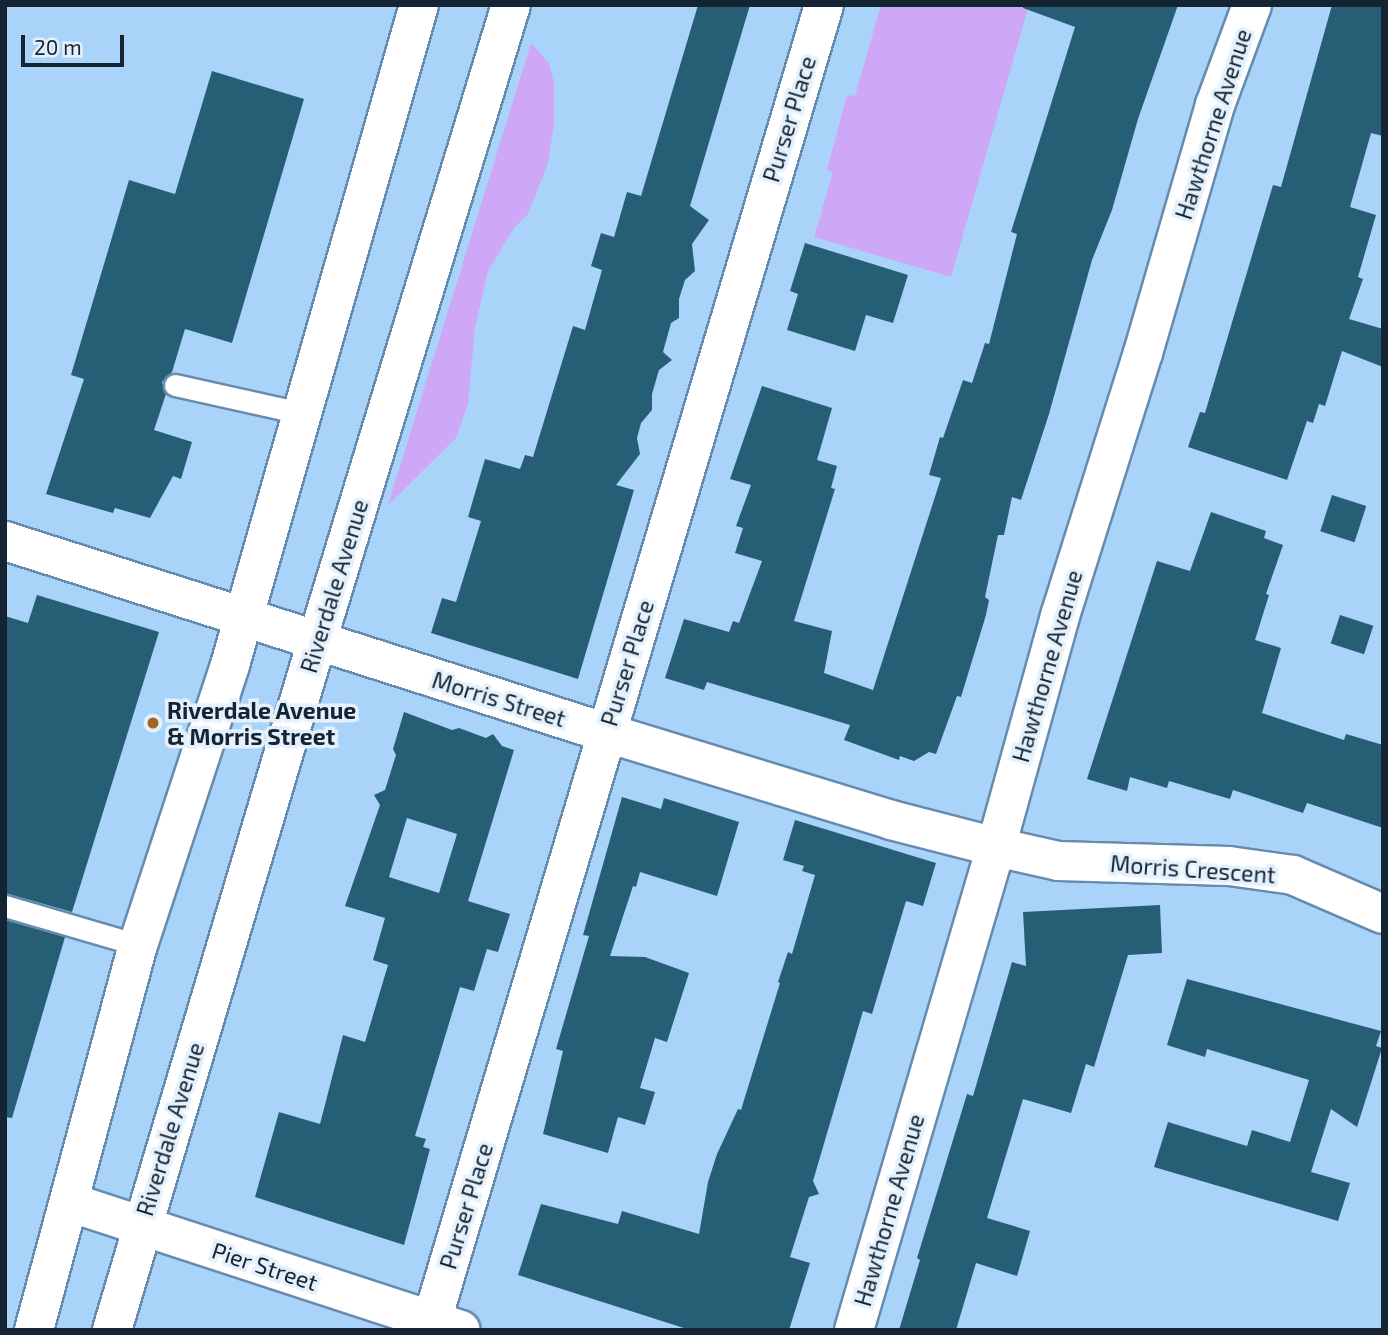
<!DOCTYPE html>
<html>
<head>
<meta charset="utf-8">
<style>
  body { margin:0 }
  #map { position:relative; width:1388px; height:1335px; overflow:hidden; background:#aad3f9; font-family:"Exo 2",sans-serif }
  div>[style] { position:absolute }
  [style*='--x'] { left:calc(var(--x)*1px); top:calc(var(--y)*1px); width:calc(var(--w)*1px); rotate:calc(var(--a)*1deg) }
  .green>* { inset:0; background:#cfa7f7 }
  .building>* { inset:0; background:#265f75; transform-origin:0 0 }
  .roads { filter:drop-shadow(2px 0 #658baf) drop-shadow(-2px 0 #658baf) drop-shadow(0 2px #658baf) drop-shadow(0 -2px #658baf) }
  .lane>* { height:21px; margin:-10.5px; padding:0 10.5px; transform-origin:10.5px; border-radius:10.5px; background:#fff }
  .street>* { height:38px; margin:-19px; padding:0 19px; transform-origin:19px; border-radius:19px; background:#fff }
  .secondary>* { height:38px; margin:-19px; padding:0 19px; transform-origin:19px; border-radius:19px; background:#fff }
  .dots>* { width:19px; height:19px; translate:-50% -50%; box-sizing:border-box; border:4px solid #e4f1fc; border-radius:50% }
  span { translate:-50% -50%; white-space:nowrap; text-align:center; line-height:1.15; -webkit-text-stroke:7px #e4f1fc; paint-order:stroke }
  .street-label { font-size:23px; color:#152433 }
  .poi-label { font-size:23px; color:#152433; font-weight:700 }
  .left { translate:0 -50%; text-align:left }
  .frame { position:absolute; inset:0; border:7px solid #152433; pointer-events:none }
  .scale { position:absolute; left:21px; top:35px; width:103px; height:32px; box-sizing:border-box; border:4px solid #152433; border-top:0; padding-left:9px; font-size:21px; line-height:24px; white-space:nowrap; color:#152433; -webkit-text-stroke:5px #e4f1fc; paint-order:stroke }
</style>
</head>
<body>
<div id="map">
  <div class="green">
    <div style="clip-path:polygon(881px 5px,1029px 5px,951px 277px,814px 237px,833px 172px,827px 170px,847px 95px,855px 96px)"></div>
    <div style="clip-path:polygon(531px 43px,549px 63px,554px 83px,554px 124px,548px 163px,528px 214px,514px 228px,488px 271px,475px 327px,468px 404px,456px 438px,388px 505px)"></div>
  </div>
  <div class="building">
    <div style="clip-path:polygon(698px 5px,750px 5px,690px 206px,709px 220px,692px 244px,695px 271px,685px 280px,679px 299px,679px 318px,671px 323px,663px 352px,672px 360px,659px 370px,652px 394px,652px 410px,641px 423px,637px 438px,640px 454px,616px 485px,634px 490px,578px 679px,431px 633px,442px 598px,456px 602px,481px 521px,468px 517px,485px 459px,520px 469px,525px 455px,533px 457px,573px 326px,585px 330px,602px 270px,591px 266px,601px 233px,614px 237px,627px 192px,641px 196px)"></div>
    <div style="clip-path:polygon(1023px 5px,1178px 5px,1138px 119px,1112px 210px,1092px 260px,1049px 414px,1021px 500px,1012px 497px,1004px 535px,998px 535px,985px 597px,989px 600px,986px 615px,961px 697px,957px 696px,936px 754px,929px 752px,914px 761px,900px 756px,899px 760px,844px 740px,850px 725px,707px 682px,704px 690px,665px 678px,684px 619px,729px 632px,733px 621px,739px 623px,762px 561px,735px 553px,743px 528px,736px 526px,751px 485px,730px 479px,762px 386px,832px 408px,817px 460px,837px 466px,831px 488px,835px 489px,794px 621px,832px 631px,824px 673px,873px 690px,941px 478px,929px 475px,940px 437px,943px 438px,963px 380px,972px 383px,985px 343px,989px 344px,1017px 234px,1011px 232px,1075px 27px,1023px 8px)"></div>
    <div style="clip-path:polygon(1332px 5px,1383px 5px,1383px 136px,1371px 133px,1350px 207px,1376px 215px,1358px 277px,1363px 279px,1349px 319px,1383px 329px,1383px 367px,1342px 351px,1325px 406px,1319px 404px,1313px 423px,1307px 421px,1287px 480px,1188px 447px,1200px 412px,1205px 413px,1273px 185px,1281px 187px)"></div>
    <div style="clip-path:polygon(212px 71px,304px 99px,232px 343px,185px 329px,172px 372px,162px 382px,166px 394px,154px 430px,192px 442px,181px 479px,173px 476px,150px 518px,115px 508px,113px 513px,46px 494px,84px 379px,71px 375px,129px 180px,175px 194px)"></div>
    <div style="clip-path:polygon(805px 243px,908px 275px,893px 323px,866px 315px,855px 351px,787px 330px,798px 294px,790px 291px)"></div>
    <div style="left:1332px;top:495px;width:36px;height:38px;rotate:18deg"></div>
    <div style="clip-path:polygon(1211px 512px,1266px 531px,1264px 538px,1283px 545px,1266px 594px,1269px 595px,1255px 640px,1281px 648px,1262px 713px,1344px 740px,1346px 734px,1383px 745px,1383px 828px,1307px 803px,1303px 813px,1233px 790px,1230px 799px,1169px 781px,1167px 788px,1130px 777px,1127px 791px,1087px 779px,1157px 561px,1190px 571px)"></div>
    <div style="clip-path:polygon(37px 595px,159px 632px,72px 912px,5px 893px,5px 616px,28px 623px)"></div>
    <div style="left:1340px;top:615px;width:35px;height:30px;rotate:18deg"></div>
    <div style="clip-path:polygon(evenodd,404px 712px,452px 730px,459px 728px,486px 738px,493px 734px,502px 746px,514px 750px,468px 901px,510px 914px,498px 952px,487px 949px,474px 991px,460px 987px,415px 1136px,426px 1139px,423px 1147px,430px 1149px,404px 1245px,255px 1197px,279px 1112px,320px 1124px,343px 1035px,365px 1042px,388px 965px,373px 960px,385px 918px,345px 906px,380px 805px,374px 795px,385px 790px,396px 755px,393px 749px,404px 712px,407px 818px,457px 834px,439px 893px,389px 877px,407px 818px)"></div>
    <div style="clip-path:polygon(622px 797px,661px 809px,664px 798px,739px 822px,717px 896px,640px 872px,636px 887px,633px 886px,610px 956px,645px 957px,689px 973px,667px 1042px,655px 1038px,640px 1088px,655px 1092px,645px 1125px,618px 1117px,608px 1153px,543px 1134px,563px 1051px,556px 1049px,589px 936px,583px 935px)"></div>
    <div style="clip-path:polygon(795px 820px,936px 863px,923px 906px,906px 901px,872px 1014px,863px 1011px,813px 1181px,819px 1194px,809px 1197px,790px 1257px,810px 1263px,789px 1330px,690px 1330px,518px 1275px,541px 1204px,618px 1224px,622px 1211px,699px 1234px,708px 1182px,717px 1154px,738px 1109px,741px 1110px,780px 983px,778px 982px,788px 952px,792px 954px,815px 875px,802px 871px,804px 866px,783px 860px)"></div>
    <div style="clip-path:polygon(1160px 905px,1162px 953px,1128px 955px,1094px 1067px,1086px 1064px,1071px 1113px,1023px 1099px,987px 1218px,1030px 1231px,1017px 1276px,976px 1263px,956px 1330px,899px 1330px,920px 1260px,917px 1258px,967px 1094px,973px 1096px,1012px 962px,1026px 966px,1023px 912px)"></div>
    <div style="clip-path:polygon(5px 920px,65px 937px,12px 1118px,5px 1117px)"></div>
    <div style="clip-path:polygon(1187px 979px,1381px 1031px,1376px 1046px,1382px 1048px,1357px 1127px,1331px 1109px,1311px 1172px,1350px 1183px,1338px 1221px,1154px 1167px,1168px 1122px,1247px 1146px,1252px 1130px,1290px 1142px,1309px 1080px,1207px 1049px,1205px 1057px,1167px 1045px)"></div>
  </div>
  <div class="roads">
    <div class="lane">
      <div style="--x:175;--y:385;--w:129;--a:12.5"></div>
      <div style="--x:5;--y:906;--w:139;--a:16.3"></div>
    </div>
    <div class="street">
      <div style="--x:996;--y:847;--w:64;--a:12.7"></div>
      <div style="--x:1058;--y:861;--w:171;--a:1.7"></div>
      <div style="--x:1229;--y:866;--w:65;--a:8"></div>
      <div style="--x:1293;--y:875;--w:98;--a:23.4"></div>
      <div style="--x:69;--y:1202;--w:412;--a:18.1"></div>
      <div style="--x:432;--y:1320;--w:1372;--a:-73.4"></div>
    </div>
    <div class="secondary">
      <div style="--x:5;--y:541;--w:632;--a:17.69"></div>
      <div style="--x:607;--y:733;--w:297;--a:17"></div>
      <div style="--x:891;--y:820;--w:108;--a:14.4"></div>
      <div style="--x:34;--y:1330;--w:399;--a:-74.9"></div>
      <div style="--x:138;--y:945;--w:295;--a:-71.8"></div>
      <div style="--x:230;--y:665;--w:687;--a:-74.02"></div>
      <div style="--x:112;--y:1330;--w:719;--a:-73.43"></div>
      <div style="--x:317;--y:641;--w:665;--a:-73.04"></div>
      <div style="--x:854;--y:1330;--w:503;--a:-73.62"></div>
      <div style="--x:996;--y:847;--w:240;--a:-74.5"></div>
      <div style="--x:1060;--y:616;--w:276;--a:-72.5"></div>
      <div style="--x:1143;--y:353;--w:258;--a:-73.8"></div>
      <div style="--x:1215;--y:105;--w:107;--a:-69.7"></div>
    </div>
  </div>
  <div class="dots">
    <div style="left:153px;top:723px;background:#9e6622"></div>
  </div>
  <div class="street-label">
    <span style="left:789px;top:119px;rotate:-73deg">Purser Place</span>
    <span style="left:1213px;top:124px;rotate:-72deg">Hawthorne Avenue</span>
    <span style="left:334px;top:586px;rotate:-73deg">Riverdale Avenue</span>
    <span style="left:627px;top:663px;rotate:-73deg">Purser Place</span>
    <span style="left:1047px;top:666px;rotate:-74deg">Hawthorne Avenue</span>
    <span style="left:499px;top:699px;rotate:17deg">Morris Street</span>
    <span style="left:1193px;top:869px;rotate:4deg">Morris Crescent</span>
    <span style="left:170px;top:1129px;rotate:-73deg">Riverdale Avenue</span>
    <span style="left:466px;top:1206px;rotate:-73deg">Purser Place</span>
    <span style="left:889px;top:1210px;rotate:-74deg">Hawthorne Avenue</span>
    <span style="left:265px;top:1266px;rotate:18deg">Pier Street</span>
  </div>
  <div class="poi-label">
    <span class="left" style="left:167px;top:723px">Riverdale Avenue<br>&amp; Morris Street</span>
  </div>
  <div class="frame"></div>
  <div class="scale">20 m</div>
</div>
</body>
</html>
